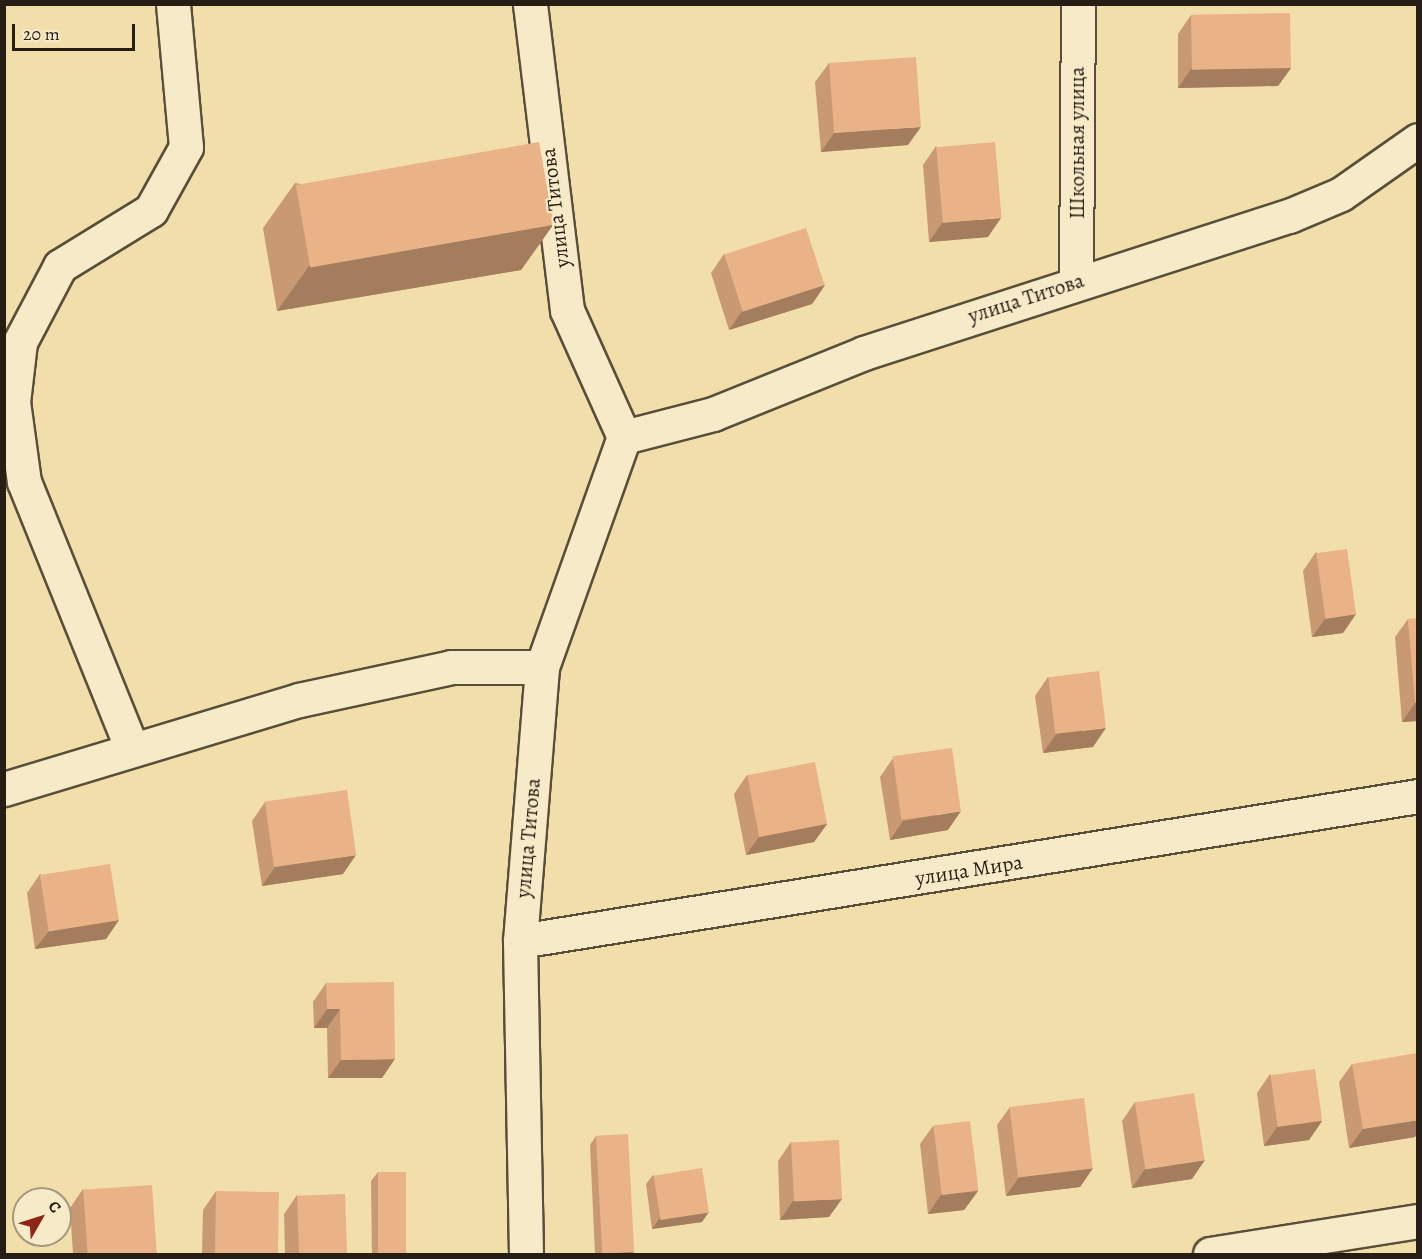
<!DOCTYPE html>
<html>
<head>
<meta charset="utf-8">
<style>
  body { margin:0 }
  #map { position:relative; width:1422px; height:1259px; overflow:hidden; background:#f2deab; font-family:Alegreya,serif }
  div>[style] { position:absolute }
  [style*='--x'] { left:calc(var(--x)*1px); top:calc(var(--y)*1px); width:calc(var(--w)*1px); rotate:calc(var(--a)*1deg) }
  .roads { filter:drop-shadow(2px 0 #594e3a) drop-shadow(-2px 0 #594e3a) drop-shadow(0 2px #594e3a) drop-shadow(0 -2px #594e3a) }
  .minor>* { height:33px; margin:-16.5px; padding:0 16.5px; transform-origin:16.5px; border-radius:16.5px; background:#f7eac8 }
  .wall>* { inset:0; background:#c99974 }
  .shaded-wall>* { inset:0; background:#a47d5e }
  .building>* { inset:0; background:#eab287; transform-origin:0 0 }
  span { translate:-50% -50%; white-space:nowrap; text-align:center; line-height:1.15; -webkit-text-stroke:4.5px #f7eac8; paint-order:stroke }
  .street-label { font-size:21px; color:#261e14 }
  .frame { position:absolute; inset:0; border:6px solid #261e14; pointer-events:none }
  .north { position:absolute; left:12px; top:1187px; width:60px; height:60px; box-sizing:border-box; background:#f7eac8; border:2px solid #a39880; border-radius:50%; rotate:51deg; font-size:16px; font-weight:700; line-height:24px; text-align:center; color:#261e14 }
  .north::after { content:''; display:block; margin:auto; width:21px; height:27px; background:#8f2418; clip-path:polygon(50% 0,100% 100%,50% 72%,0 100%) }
  .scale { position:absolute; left:12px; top:24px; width:123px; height:27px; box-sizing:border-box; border:3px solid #261e14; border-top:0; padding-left:8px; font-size:18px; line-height:21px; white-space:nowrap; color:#261e14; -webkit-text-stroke:4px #f7eac8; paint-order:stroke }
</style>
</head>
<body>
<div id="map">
  <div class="roads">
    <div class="minor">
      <div style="--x:1076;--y:281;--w:277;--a:-89.6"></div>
      <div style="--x:624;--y:437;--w:92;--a:-14.5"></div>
      <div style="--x:713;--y:414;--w:163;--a:-22"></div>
      <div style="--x:864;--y:353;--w:447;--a:-17.9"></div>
      <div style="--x:1289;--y:216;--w:56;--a:-22.9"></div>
      <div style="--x:1341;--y:194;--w:94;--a:-35"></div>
      <div style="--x:132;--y:749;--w:288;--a:-112"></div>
      <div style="--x:24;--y:482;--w:81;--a:-97.8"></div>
      <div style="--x:13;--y:402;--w:60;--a:-83.3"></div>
      <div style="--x:20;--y:342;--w:86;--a:-62.2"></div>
      <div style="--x:60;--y:266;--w:107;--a:-31.6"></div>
      <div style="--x:151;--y:210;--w:72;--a:-60.9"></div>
      <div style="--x:186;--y:147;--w:144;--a:-95.2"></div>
      <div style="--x:4;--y:789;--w:308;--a:-16.8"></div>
      <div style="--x:299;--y:700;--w:156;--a:-12.2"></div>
      <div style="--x:451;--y:667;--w:91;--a:0"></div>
      <div style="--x:520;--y:941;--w:910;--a:-9.17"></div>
      <div style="--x:526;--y:1254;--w:313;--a:-91.1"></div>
      <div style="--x:520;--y:941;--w:275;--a:-85.4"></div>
      <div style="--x:542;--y:667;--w:244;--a:-70.4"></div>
      <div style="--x:624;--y:437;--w:139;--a:-114.2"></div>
      <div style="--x:567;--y:310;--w:308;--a:-96.9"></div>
      <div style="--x:1210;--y:1254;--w:211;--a:-9"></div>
    </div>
  </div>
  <div class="wall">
    <div style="clip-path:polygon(1191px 15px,1291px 68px,1278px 86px,1178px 88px,1178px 34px)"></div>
    <div style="clip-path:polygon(829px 63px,908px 145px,821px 152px,815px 82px)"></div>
    <div style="clip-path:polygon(936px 146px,988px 237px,929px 242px,923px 165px)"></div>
    <div style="clip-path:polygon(295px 183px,553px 225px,521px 270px,277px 311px,263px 228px)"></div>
    <div style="clip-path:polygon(724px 254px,825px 285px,812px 304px,729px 330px,711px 273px)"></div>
    <div style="clip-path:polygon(1316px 552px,1356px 614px,1343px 633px,1312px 637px,1303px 571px)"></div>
    <div style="clip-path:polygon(1408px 619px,1418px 721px,1402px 722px,1395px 637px)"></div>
    <div style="clip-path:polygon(1048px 677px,1093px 747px,1043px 753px,1035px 696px)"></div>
    <div style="clip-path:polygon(893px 758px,948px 830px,890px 840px,880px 777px)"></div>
    <div style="clip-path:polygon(747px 775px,827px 824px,814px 842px,746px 855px,734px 794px)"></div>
    <div style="clip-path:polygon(265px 802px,343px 874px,262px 886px,252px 821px)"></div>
    <div style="clip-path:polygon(40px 874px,119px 920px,106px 939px,35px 949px,27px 893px)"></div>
    <div style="clip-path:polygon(326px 983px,382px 1078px,328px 1078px,327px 1028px,314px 1028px,313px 1002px)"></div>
    <div style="clip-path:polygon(1352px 1064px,1415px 1137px,1349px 1148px,1339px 1082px)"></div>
    <div style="clip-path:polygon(1270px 1074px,1322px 1121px,1309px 1140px,1264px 1146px,1257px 1093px)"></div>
    <div style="clip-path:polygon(1135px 1102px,1192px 1179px,1132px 1188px,1122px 1121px)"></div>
    <div style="clip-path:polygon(1010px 1107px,1093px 1168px,1080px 1187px,1006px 1196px,997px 1125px)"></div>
    <div style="clip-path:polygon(933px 1126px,978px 1191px,964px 1210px,928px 1214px,920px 1144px)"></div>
    <div style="clip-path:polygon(596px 1136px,632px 1254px,595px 1254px,590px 1145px)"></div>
    <div style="clip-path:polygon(791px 1142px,829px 1217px,780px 1220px,778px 1161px)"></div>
    <div style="clip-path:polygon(378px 1172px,407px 1254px,372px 1254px,371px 1181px)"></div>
    <div style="clip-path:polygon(653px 1175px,702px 1222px,652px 1229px,646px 1184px)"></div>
    <div style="clip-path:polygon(83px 1189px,157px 1254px,73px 1254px,70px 1208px)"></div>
    <div style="clip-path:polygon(216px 1191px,278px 1254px,202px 1254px,203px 1210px)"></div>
    <div style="clip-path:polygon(297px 1195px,347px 1254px,285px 1254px,284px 1214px)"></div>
  </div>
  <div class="shaded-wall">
    <div style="clip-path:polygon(1179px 4px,1241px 4px,1240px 6px)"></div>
    <div style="clip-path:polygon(1291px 68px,1278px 86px,1178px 88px,1191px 69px)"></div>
    <div style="clip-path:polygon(921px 127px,908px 145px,821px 152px,834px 133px)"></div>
    <div style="clip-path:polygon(1001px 218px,988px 237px,929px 242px,942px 223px)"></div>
    <div style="clip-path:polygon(553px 225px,521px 270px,277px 311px,309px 266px)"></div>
    <div style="clip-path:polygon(825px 285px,812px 304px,729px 330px,742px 311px)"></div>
    <div style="clip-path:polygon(1356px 614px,1343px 633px,1312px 637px,1325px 619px)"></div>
    <div style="clip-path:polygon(1415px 703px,1418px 703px,1418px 721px,1402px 722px)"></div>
    <div style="clip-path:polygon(1106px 728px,1093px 747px,1043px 753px,1056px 734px)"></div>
    <div style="clip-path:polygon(961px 811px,948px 830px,890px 840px,903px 821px)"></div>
    <div style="clip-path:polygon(827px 824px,814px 842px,746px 855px,759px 837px)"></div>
    <div style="clip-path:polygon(356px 855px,343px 874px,262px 886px,275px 867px)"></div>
    <div style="clip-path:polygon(119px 920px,106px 939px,35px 949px,49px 931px)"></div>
    <div style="clip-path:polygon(327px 1009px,340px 1009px,327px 1028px,314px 1028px)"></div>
    <div style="clip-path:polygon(395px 1059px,382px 1078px,328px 1078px,341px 1060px)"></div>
    <div style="clip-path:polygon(1418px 1120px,1418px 1133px,1415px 1137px,1349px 1148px,1363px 1129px)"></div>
    <div style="clip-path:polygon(1322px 1121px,1309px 1140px,1264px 1146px,1277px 1127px)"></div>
    <div style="clip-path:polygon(1205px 1160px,1192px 1179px,1132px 1188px,1145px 1169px)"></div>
    <div style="clip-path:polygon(1093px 1168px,1080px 1187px,1006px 1196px,1019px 1177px)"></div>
    <div style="clip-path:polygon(978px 1191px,964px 1210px,928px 1214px,941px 1195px)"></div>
    <div style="clip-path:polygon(842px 1199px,829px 1217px,780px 1220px,793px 1201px)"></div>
    <div style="clip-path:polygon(709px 1212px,702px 1222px,652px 1229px,659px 1219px)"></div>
    <div style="clip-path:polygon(634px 1252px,632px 1254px,601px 1254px,602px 1254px)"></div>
  </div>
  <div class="building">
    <div style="left:1290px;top:13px;width:55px;height:99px;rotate:89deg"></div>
    <div style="left:916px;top:57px;width:70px;height:87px;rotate:86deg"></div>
    <div style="left:539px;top:142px;width:84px;height:247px;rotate:80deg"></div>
    <div style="left:995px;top:142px;width:76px;height:59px;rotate:85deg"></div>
    <div style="left:806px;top:228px;width:60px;height:86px;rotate:72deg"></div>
    <div style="left:1347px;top:549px;width:66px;height:31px;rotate:82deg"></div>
    <div style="clip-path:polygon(1418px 618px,1418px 703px,1415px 703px,1408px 619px)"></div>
    <div style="left:1099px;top:671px;width:57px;height:51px;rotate:83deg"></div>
    <div style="left:952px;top:748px;width:64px;height:60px;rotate:82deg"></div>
    <div style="left:815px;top:762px;width:63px;height:69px;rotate:79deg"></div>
    <div style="left:347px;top:790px;width:66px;height:83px;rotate:82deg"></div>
    <div style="left:110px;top:864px;width:57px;height:71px;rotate:81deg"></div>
    <div style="clip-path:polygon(394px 982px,395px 1059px,341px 1060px,340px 1009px,327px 1009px,326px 983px)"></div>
    <div style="clip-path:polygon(1417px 1053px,1418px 1120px,1363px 1129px,1352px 1064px)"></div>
    <div style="left:1315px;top:1069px;width:52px;height:45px;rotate:82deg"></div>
    <div style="left:1194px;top:1093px;width:68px;height:60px;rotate:81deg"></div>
    <div style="left:1084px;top:1098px;width:71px;height:75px;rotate:83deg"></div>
    <div style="left:970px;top:1121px;width:70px;height:37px;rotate:83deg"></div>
    <div style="left:628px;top:1134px;width:118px;height:32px;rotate:87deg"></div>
    <div style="left:839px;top:1140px;width:59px;height:48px;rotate:87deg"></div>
    <div style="left:702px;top:1168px;width:45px;height:49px;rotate:81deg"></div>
    <div style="left:378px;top:1172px;width:28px;height:82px"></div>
    <div style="left:152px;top:1185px;width:69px;height:69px;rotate:86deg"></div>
    <div style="left:216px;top:1191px;width:63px;height:63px;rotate:1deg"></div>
    <div style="left:345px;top:1194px;width:60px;height:48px;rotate:88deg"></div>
  </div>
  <div class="street-label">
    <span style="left:1077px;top:143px;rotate:-90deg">Школьная улица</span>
    <span style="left:555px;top:208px;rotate:-97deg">улица Титова</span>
    <span style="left:1026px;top:298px;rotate:-18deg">улица Титова</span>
    <span style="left:528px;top:838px;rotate:-85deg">улица Титова</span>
    <span style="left:969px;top:870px;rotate:-9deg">улица Мира</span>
  </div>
  <div class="frame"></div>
  <div class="north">С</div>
  <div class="scale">20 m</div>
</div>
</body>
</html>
